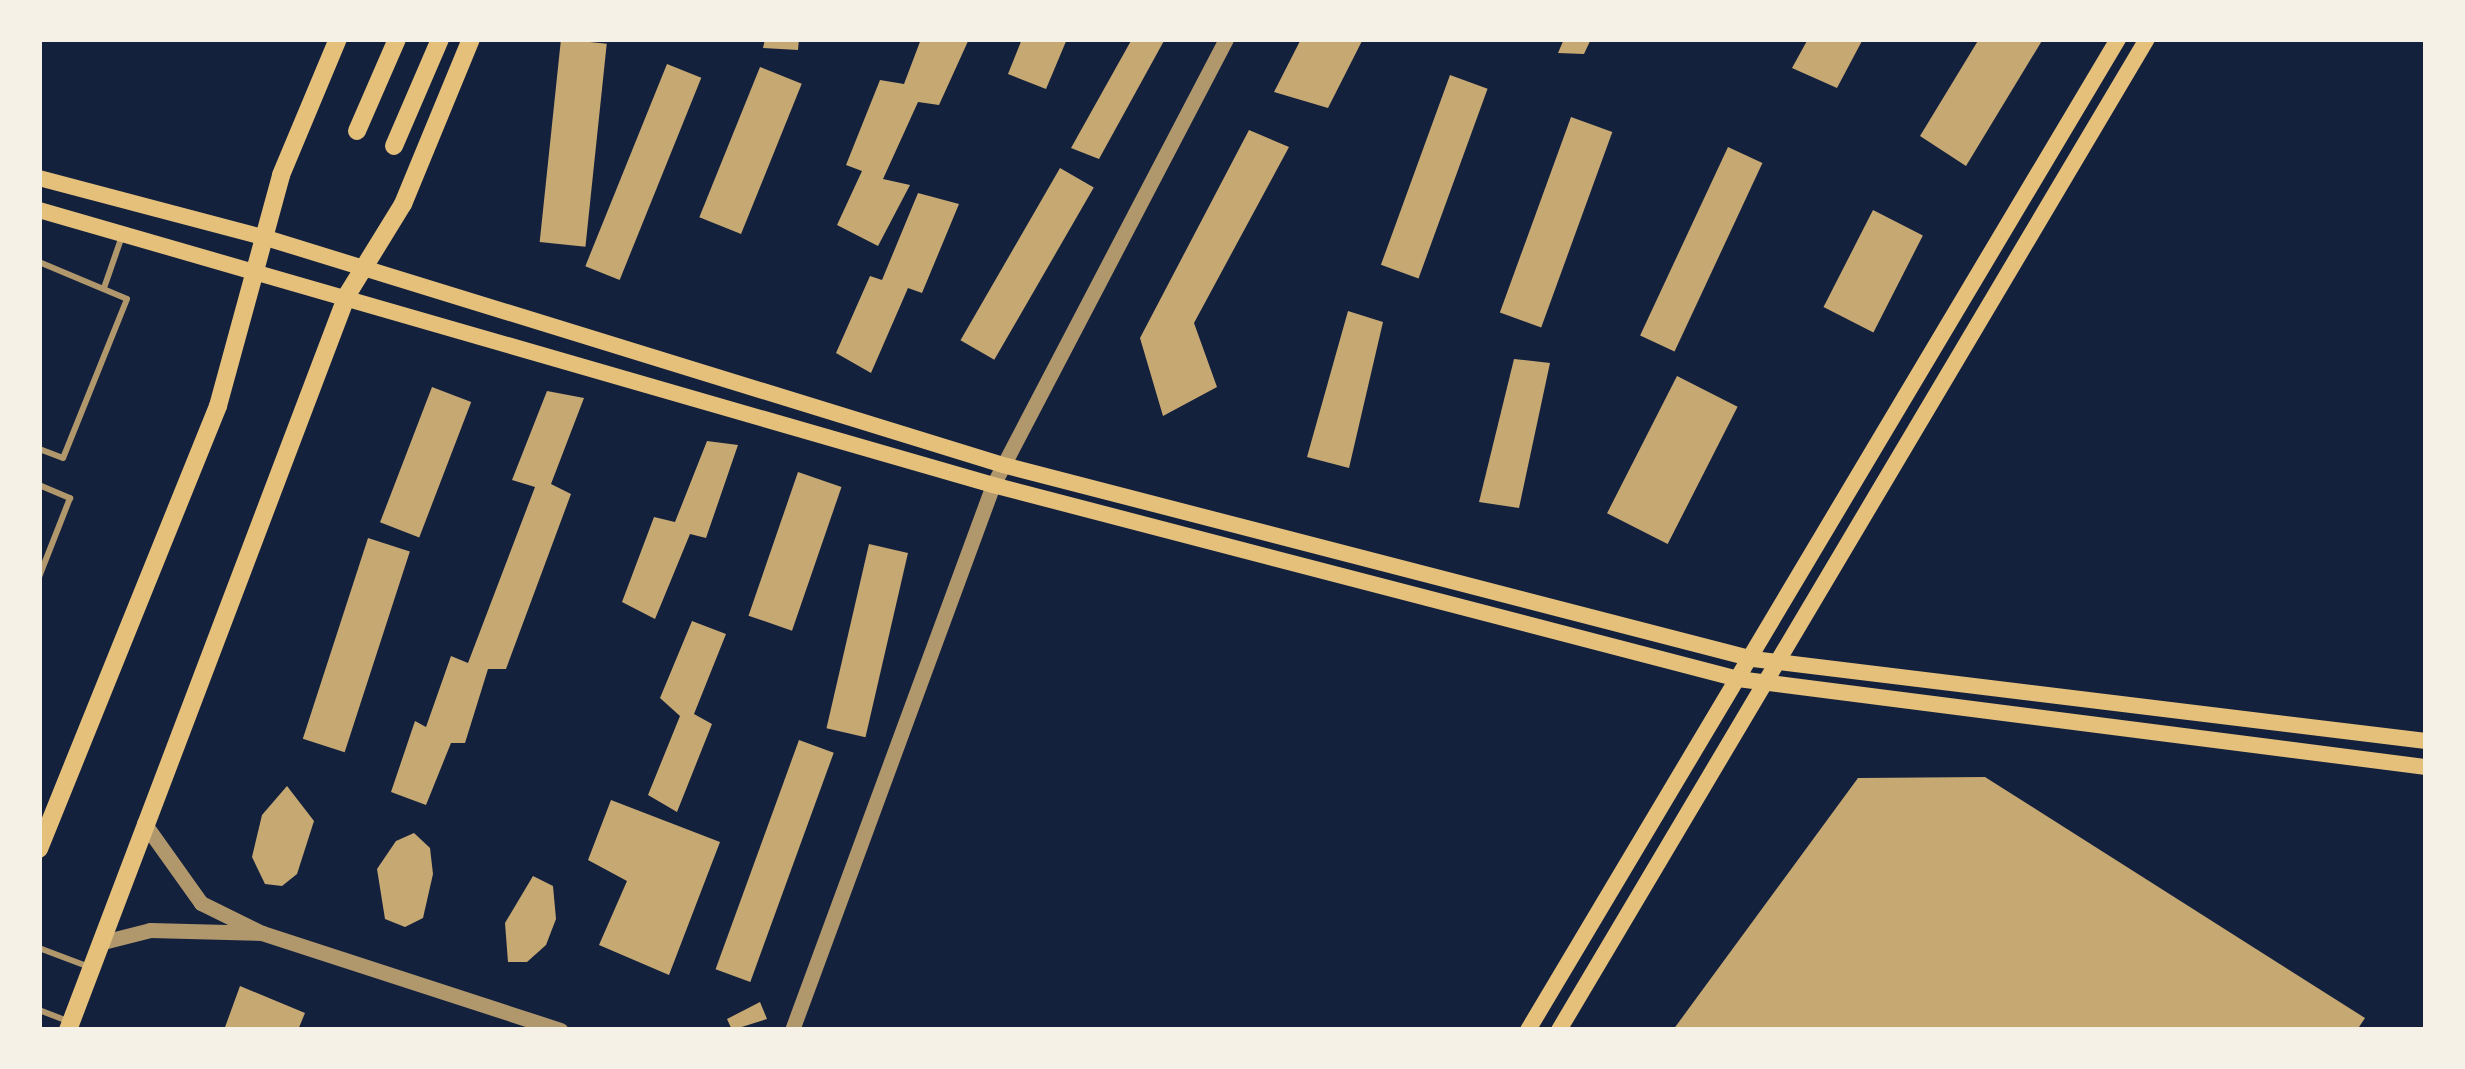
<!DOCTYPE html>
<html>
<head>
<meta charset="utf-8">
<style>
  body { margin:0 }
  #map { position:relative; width:2465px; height:1069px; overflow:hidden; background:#14213d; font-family:Quicksand,sans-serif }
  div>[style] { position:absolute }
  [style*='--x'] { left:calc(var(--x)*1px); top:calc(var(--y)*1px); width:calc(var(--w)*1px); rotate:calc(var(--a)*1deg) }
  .building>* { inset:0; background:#c6a872; transform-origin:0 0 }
  .service>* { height:6px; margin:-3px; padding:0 3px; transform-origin:3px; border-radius:3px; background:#b1986c }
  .tertiary>* { height:15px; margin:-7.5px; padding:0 7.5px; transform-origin:7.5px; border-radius:7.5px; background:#b1986c }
  .secondary>* { height:16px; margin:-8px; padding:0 8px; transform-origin:8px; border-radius:8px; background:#e5c07b }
  .primary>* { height:18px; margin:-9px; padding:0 9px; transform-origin:9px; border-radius:9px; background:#e5c07b }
  .trunk>* { height:18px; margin:-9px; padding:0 9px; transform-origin:9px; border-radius:9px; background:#e5c07b }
  span { translate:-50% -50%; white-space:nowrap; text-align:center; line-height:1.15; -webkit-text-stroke:9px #f6f1e7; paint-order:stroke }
  .frame { position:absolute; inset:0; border:42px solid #f6f1e7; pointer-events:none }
</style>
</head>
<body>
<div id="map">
  <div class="building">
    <div style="left:561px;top:39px;width:46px;height:204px;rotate:6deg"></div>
    <div style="clip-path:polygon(765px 39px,799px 39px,798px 50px,763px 48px)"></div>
    <div style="clip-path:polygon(921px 39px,969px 39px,939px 105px,918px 102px,883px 179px,910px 185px,878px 246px,837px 225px,862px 171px,846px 165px,880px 80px,904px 84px)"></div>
    <div style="clip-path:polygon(1022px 39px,1067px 39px,1046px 89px,1008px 74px)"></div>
    <div style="clip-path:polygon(1132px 39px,1165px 39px,1099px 159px,1071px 148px)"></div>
    <div style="clip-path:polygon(1301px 39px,1363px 39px,1328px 108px,1274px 92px)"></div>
    <div style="clip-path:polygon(1564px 39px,1591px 39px,1584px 54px,1558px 53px)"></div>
    <div style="clip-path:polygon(1808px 39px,1863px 39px,1837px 88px,1792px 68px)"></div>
    <div style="clip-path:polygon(1979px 39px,2043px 39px,1966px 166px,1920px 136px)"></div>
    <div style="left:667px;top:64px;width:37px;height:218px;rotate:22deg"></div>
    <div style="left:760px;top:67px;width:45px;height:162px;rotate:22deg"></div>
    <div style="left:1450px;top:75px;width:40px;height:202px;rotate:20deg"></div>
    <div style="left:1571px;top:117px;width:44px;height:208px;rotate:20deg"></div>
    <div style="clip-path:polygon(1249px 130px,1289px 147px,1194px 323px,1217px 387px,1163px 416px,1140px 338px)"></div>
    <div style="left:1728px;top:147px;width:38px;height:208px;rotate:25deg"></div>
    <div style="left:1060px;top:168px;width:39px;height:199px;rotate:30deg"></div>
    <div style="clip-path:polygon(918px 193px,959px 204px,922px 293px,908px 288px,871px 373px,836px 353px,870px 276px,882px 280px)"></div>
    <div style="left:1873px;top:210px;width:56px;height:109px;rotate:27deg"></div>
    <div style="clip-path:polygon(1348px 311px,1383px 322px,1349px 468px,1307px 457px)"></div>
    <div style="clip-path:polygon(1514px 359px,1550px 363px,1519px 508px,1479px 502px)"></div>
    <div style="left:1677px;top:376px;width:68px;height:154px;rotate:27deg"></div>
    <div style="left:432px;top:387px;width:42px;height:145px;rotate:21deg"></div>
    <div style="clip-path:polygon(547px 391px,584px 398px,551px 484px,571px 494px,506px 669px,488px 669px,465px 743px,451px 743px,426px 805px,391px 792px,415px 721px,426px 727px,451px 656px,468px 663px,535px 487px,512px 480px)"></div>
    <div style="clip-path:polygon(707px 441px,738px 445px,706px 538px,690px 534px,655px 619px,622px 602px,654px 517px,675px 522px)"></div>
    <div style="left:798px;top:472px;width:46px;height:152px;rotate:19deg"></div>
    <div style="left:368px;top:538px;width:44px;height:211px;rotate:18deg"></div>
    <div style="left:869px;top:544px;width:40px;height:189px;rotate:13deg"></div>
    <div style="clip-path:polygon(692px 621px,726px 634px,694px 714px,712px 724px,677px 812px,648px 795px,680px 716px,660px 698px)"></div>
    <div style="left:799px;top:740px;width:37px;height:244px;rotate:20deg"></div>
    <div style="clip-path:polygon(1985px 777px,2365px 1018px,2357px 1030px,1673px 1030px,1858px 778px)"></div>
    <div style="clip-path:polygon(287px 786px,314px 821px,297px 874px,282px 886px,265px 884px,252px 857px,262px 815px)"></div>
    <div style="clip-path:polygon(611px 800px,720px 842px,669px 975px,599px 945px,627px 881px,588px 860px)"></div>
    <div style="clip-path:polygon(414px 833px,430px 848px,433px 874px,423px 918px,405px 927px,385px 919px,377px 869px,396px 841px)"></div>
    <div style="clip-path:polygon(533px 876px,553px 886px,556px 919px,546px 945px,527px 962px,508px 962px,505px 923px)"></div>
    <div style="clip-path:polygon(240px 986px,305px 1013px,298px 1030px,224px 1030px)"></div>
    <div style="clip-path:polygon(760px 1002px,767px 1019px,732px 1030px,727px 1019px)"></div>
  </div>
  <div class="service">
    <div style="--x:39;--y:262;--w:95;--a:22.8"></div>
    <div style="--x:127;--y:299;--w:171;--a:111.9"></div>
    <div style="--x:63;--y:458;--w:26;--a:-159"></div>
    <div style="--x:104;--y:288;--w:55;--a:-70.9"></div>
    <div style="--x:39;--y:485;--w:34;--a:23"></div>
    <div style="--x:70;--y:498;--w:85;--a:111.4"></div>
    <div style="--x:39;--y:948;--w:51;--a:20.6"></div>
    <div style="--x:39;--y:1010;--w:30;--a:21"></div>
  </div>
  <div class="tertiary">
    <div style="--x:262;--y:933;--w:314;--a:18"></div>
    <div style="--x:99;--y:943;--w:53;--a:-14.3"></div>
    <div style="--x:150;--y:930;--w:112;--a:1.5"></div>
    <div style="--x:262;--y:933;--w:68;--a:-153.8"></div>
    <div style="--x:201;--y:903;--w:98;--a:-125.5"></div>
    <div style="--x:792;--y:1030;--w:581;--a:-69.76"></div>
    <div style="--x:993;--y:485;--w:503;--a:-62.42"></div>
  </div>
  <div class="secondary">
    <div style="--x:39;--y:178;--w:232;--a:14.8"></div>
    <div style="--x:263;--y:237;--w:774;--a:17.12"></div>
    <div style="--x:1003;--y:465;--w:775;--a:14.5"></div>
    <div style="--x:1753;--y:659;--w:678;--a:6.95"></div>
    <div style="--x:39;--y:210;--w:993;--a:16.08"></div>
    <div style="--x:993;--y:485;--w:770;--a:14.6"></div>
    <div style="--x:1738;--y:679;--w:694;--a:7.29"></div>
    <div style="--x:1528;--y:1030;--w:1153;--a:-59.23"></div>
    <div style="--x:1559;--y:1030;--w:1152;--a:-59.32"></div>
  </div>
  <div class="primary">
    <div style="--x:39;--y:849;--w:478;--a:-68"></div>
    <div style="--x:218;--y:406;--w:239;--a:-74.7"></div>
    <div style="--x:281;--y:175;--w:147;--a:-67.3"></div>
    <div style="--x:68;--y:1030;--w:786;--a:-69.21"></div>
    <div style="--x:347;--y:295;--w:107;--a:-58.4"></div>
    <div style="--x:403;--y:204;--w:178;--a:-67.6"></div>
  </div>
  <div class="trunk">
    <div style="--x:357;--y:131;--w:100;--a:-66.5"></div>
    <div style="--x:394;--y:146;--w:116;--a:-66.7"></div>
  </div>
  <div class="frame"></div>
</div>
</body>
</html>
